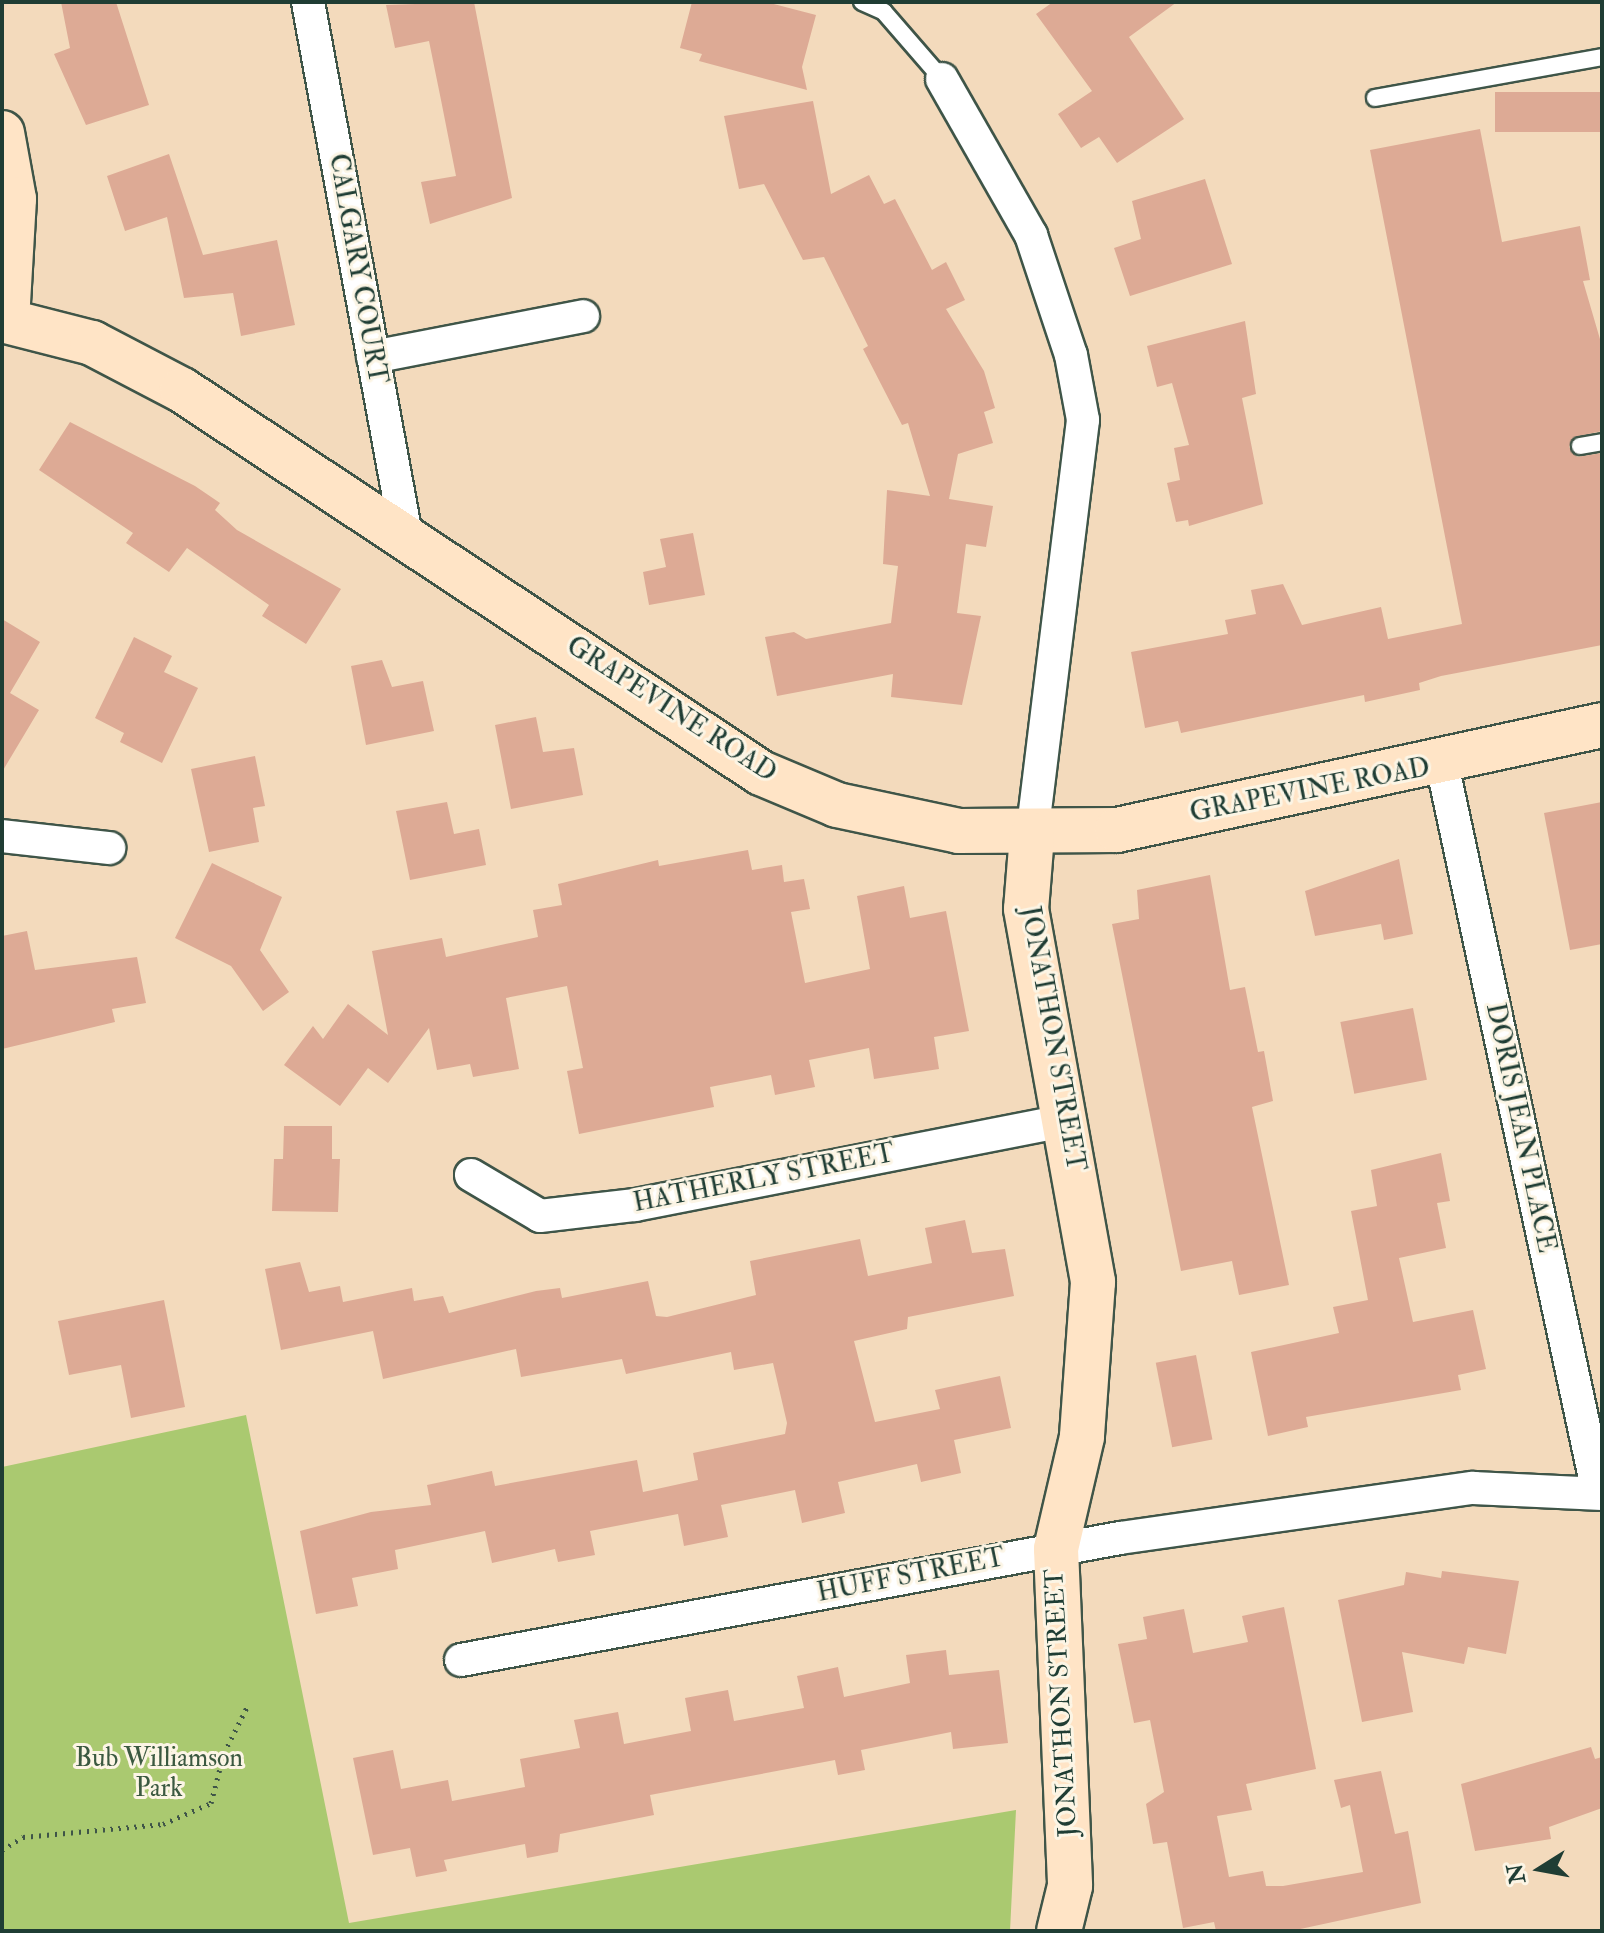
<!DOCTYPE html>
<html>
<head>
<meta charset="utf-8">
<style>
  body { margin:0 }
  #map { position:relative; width:1604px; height:1933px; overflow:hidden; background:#f3dabc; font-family:"IM FELL Double Pica",serif }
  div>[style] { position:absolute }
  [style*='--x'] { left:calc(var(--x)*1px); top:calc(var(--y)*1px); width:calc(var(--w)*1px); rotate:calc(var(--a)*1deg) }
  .green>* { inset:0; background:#aac970 }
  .building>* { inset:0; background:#ddaa95; transform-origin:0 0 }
  .path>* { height:5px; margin-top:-2.5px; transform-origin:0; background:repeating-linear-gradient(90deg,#3f5548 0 2px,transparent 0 8px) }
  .roads { filter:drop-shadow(2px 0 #3f5548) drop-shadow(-2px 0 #3f5548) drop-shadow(0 2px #3f5548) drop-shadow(0 -2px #3f5548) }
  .lane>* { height:16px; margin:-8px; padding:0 8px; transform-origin:8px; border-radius:8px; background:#fff }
  .street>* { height:32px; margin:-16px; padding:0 16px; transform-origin:16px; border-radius:16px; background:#fff }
  .secondary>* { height:44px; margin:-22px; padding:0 22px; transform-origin:22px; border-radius:22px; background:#ffe4c6 }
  span { translate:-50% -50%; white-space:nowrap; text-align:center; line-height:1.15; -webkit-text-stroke:6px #fcf5e5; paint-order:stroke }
  .street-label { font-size:26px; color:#1f3d34 }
  .park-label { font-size:26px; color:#3b5940 }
  .frame { position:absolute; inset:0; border:4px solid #1f3d34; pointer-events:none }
  .north { position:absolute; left:1500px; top:1829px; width:80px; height:80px; -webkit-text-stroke:6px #fcf5e5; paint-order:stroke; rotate:259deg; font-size:22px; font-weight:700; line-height:32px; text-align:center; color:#1f3d34 }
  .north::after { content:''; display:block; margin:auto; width:28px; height:36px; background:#1f3d34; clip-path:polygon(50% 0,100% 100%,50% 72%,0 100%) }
</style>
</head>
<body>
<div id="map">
  <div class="green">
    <div style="clip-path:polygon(246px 1415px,349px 1923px,1016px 1810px,1010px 1931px,2px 1931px,2px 1467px)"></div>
  </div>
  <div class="building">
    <div style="clip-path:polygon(61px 2px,116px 2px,149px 105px,86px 125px,54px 54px,70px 48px)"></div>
    <div style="clip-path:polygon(474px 2px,512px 198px,430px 224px,421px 182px,456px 176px,441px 100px,429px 41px,395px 48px,386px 5px)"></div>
    <div style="clip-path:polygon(692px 2px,766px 2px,816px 15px,802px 67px,807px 90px,699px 61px,702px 54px,680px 48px)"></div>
    <div style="clip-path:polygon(1053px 2px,1177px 2px,1129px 37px,1184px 119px,1117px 163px,1099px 137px,1081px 148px,1058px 114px,1092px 91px,1036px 14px)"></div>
    <div style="left:1602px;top:92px;width:40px;height:107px;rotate:90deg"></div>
    <div style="clip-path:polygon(813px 101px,831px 194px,869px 175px,884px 204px,895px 199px,932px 270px,946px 262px,965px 300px,946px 309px,984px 371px,995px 408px,984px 412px,993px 443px,958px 454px,949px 499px,993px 506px,986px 547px,966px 544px,957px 613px,981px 616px,962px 705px,891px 697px,893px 674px,777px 696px,765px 637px,794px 632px,806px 639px,891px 623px,898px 566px,883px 564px,887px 490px,930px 496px,908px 423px,902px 425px,863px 349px,868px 346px,824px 257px,803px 260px,764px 184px,739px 189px,724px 116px)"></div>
    <div style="clip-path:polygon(1480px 129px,1502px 242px,1580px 226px,1590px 280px,1583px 281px,1602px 346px,1602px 431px,1574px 437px,1569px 447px,1577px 457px,1602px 453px,1602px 645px,1441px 676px,1419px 683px,1420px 690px,1365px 702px,1364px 695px,1181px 733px,1178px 721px,1145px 728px,1131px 652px,1228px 634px,1225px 620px,1256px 614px,1251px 590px,1283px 584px,1302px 625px,1381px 607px,1388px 639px,1462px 624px,1370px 150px)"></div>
    <div style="clip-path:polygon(169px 154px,203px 255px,277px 240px,295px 325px,241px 336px,233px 293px,184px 298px,167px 217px,125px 231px,107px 176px)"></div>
    <div style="clip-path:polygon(1205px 179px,1232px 264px,1130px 296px,1114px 248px,1141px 239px,1132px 201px)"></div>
    <div style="clip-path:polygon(1245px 321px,1256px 394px,1242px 398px,1263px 504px,1189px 526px,1188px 520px,1176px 522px,1167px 483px,1180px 480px,1174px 448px,1189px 445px,1172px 383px,1157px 387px,1147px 346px)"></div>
    <div style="clip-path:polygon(70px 422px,195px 486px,220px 503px,215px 510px,237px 530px,341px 589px,306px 644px,262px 616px,269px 605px,187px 548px,169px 572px,126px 543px,133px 533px,39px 470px)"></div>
    <div style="clip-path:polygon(693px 533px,705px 595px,649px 605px,643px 572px,666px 567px,660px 539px)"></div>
    <div style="clip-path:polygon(2px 619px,40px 642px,10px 693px,39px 710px,2px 772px)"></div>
    <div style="clip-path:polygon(134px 637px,172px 656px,164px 672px,198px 688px,162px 763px,120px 742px,124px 733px,95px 718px)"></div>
    <div style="clip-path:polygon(382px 660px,392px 687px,423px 681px,434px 731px,366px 745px,351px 666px)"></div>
    <div style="clip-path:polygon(536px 717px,543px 752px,574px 748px,583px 795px,511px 809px,495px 725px)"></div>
    <div style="clip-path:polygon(255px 756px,265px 806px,253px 808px,259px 842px,209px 852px,191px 769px)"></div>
    <div style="clip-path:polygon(447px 802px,454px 834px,479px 829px,486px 865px,410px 880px,396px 811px)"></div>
    <div style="clip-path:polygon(1602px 802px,1602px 944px,1570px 950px,1544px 813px)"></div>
    <div style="clip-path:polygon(748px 850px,752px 870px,782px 865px,784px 882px,804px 879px,810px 909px,791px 912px,805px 983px,870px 969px,857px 896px,904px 886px,910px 918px,946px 911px,969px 1031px,934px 1037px,939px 1069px,874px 1079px,869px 1048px,809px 1060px,815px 1087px,775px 1095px,771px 1075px,710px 1087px,714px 1107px,579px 1134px,567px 1071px,583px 1068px,567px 986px,506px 998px,519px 1069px,473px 1077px,470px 1064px,437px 1070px,429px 1028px,388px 1083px,368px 1068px,340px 1106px,284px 1065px,313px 1026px,323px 1039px,348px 1004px,388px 1035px,372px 951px,442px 938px,446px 957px,538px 937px,533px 910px,562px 905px,558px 884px,658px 860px,659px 866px)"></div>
    <div style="clip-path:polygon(1399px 859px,1413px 934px,1384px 940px,1381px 924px,1315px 936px,1305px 891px)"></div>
    <div style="clip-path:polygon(212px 863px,282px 897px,260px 950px,289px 992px,263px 1011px,231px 966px,175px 938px)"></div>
    <div style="clip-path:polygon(1210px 875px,1230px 990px,1245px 987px,1258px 1052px,1264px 1051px,1273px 1101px,1252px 1107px,1289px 1285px,1239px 1295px,1232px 1261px,1181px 1271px,1112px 924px,1139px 919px,1137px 890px)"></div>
    <div style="clip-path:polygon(27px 931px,35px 970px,137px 957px,146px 1003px,112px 1009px,115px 1022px,2px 1049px,2px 936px)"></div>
    <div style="left:1413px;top:1008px;width:73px;height:74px;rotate:79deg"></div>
    <div style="clip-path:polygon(284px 1126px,332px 1126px,332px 1159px,340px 1159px,338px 1212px,272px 1211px,274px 1159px,283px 1159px)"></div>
    <div style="clip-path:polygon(1441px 1153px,1450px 1201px,1437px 1203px,1446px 1248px,1399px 1258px,1413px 1322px,1473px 1310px,1486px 1369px,1458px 1375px,1461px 1390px,1306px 1417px,1308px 1427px,1268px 1436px,1251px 1352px,1339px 1333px,1333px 1307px,1368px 1300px,1351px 1211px,1377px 1206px,1371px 1170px)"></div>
    <div style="clip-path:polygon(965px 1220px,972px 1253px,1005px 1249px,1014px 1296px,908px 1317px,907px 1329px,854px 1341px,875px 1422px,940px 1409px,935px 1390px,1000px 1376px,1011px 1428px,954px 1440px,961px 1473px,921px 1482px,917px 1464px,838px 1482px,845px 1513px,802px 1523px,795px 1490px,721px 1505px,728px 1537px,684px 1546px,678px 1514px,590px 1531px,595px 1555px,558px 1562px,555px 1549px,492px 1563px,485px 1531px,395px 1550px,398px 1569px,352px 1578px,358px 1606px,316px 1614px,300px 1531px,371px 1512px,431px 1505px,427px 1485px,492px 1471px,495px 1486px,637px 1460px,643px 1492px,698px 1480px,693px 1453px,785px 1434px,787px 1423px,773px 1363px,734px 1370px,731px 1352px,626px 1374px,622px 1359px,521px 1377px,516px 1349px,383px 1379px,373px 1331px,281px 1350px,265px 1269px,300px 1262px,309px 1292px,340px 1286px,343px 1302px,412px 1288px,414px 1301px,443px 1296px,449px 1313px,536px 1291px,560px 1288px,562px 1298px,648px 1281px,656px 1316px,667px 1317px,756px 1295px,750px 1261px,860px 1239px,868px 1276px,932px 1263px,925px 1228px)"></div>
    <div style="clip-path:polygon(164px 1300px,185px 1407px,131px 1418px,121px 1365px,69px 1375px,58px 1321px)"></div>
    <div style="left:1196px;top:1355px;width:86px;height:41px;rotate:79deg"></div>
    <div style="clip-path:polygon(1442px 1571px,1519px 1581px,1506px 1654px,1468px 1647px,1464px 1664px,1402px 1652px,1413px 1712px,1362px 1722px,1338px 1600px,1404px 1585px,1406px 1572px,1441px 1578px)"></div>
    <div style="clip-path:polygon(1284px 1607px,1316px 1769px,1246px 1784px,1252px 1810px,1217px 1816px,1229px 1877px,1263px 1871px,1266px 1886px,1283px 1886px,1363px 1872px,1350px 1805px,1341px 1808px,1334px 1780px,1381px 1771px,1395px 1834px,1408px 1831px,1421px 1903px,1291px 1931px,1216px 1931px,1214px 1922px,1183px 1928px,1167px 1842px,1153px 1844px,1146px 1804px,1164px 1792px,1150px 1720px,1134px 1723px,1118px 1644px,1147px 1639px,1143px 1617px,1184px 1609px,1193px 1653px,1248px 1642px,1242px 1616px)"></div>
    <div style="clip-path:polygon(946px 1650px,949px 1675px,999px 1670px,1008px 1743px,953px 1749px,951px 1732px,861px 1750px,865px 1770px,838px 1775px,835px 1760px,650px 1795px,654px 1815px,560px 1834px,558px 1852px,527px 1858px,525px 1844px,444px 1860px,447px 1871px,416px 1877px,410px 1848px,373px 1855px,353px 1758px,393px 1750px,401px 1789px,448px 1780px,452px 1801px,525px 1787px,520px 1759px,580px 1748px,574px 1720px,618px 1712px,624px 1744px,691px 1731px,685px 1698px,728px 1690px,734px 1721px,804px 1708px,797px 1676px,838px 1667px,844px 1697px,910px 1683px,906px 1655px)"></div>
    <div style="clip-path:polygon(1591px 1747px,1595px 1759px,1602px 1757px,1602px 1808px,1549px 1827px,1551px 1839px,1475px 1851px,1461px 1784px)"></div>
  </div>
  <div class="path">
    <div style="--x:2;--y:1850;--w:25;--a:-32"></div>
    <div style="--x:23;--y:1837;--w:141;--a:-5.3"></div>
    <div style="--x:163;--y:1824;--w:52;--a:-23.6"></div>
    <div style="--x:211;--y:1803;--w:52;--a:-75.4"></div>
    <div style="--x:224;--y:1753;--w:51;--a:-63.4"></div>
  </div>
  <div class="roads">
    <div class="lane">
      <div style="--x:862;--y:2;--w:24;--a:24"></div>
      <div style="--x:884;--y:12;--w:89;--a:49.1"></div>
      <div style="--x:1375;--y:98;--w:231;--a:-10.2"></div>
      <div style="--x:1580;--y:446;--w:22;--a:-10"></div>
    </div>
    <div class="street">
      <div style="--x:308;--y:2;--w:542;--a:79.58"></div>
      <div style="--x:942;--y:79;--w:180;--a:60.3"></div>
      <div style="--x:1031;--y:235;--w:126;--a:71.6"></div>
      <div style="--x:1071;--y:355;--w:66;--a:79.5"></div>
      <div style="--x:1083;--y:420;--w:418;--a:97"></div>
      <div style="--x:373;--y:357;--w:214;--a:-11"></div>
      <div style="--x:1442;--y:764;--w:745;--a:77.91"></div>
      <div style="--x:2;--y:836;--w:108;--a:6.4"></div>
      <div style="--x:471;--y:1175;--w:80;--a:30.7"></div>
      <div style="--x:540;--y:1216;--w:96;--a:-6.6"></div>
      <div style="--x:635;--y:1205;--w:440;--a:-11.1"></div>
      <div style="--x:461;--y:1660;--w:670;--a:-10.49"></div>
      <div style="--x:1120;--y:1538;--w:357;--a:-8.1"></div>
      <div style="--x:1473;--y:1488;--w:129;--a:2.7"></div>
    </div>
    <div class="secondary">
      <div style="--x:2;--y:133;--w:67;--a:79.7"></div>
      <div style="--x:14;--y:199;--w:121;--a:93.3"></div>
      <div style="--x:2;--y:320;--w:93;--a:14.3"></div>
      <div style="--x:92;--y:343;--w:102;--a:27.6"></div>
      <div style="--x:182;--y:390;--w:694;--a:33.48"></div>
      <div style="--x:761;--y:773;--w:82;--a:22.8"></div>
      <div style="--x:837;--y:805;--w:125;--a:12"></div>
      <div style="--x:959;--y:831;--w:158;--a:-0.4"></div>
      <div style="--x:1117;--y:830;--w:496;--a:-12.2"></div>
      <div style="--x:1032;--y:835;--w:74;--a:94.6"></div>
      <div style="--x:1026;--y:909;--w:379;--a:79.8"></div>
      <div style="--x:1093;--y:1282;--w:155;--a:94.1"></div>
      <div style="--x:1082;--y:1437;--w:115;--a:103.1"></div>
      <div style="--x:1056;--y:1549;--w:337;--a:87.6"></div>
      <div style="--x:1070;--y:1886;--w:46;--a:103.7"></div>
    </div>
  </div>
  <div class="street-label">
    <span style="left:357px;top:269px;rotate:80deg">CALGARY COURT</span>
    <span style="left:671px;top:710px;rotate:33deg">GRAPEVINE ROAD</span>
    <span style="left:1310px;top:791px;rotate:-11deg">GRAPEVINE ROAD</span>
    <span style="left:1052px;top:1039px;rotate:80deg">JONATHON STREET</span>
    <span style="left:1520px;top:1128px;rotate:78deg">DORIS JEAN PLACE</span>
    <span style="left:764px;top:1179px;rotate:-11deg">HATHERLY STREET</span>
    <span style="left:911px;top:1576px;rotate:-11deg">HUFF STREET</span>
    <span style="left:1062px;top:1703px;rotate:-93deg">JONATHON STREET</span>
  </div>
  <div class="park-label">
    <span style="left:159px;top:1774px">Bub Williamson<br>Park</span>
  </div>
  <div class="frame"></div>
  <div class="north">N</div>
</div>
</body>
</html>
